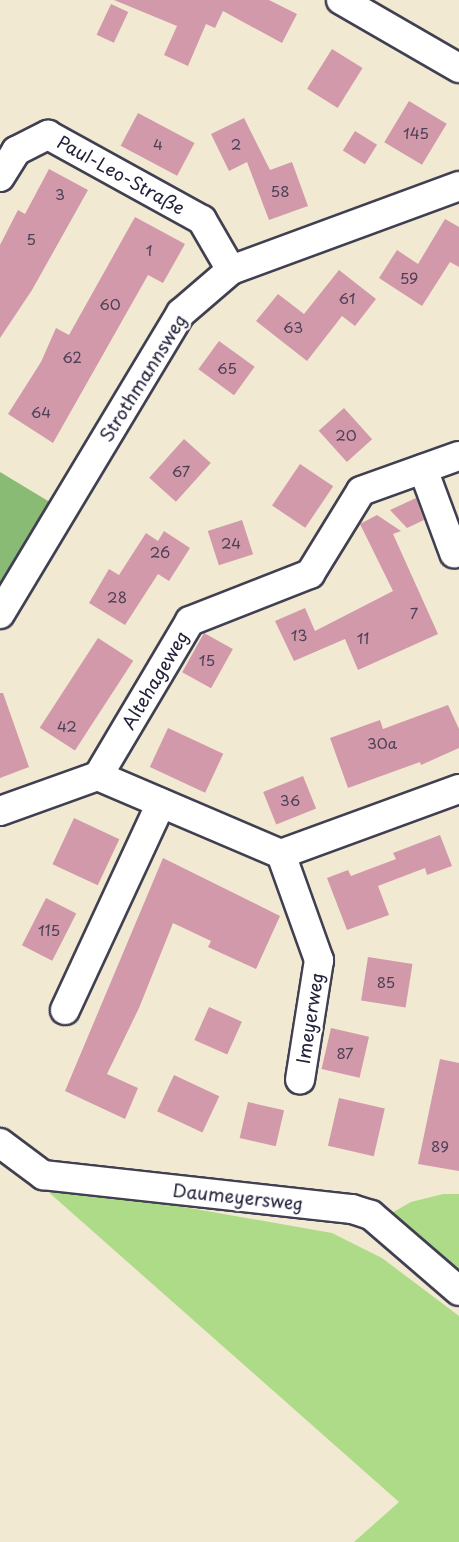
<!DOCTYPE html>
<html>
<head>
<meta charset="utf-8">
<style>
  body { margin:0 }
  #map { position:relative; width:459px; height:1542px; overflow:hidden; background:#f1e9d1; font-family:"Playpen Sans",sans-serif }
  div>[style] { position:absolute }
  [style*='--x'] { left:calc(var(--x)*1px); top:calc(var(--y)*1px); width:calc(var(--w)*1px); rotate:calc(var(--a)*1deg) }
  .green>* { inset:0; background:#aedb88 }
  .forest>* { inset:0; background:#8abb74 }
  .building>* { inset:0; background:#d299ab; transform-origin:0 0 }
  .roads { filter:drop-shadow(2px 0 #414052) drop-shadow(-2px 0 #414052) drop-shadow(0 2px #414052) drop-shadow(0 -2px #414052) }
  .minor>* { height:28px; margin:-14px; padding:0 14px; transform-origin:14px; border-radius:14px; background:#fff }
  span { translate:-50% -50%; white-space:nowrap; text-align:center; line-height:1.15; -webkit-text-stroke:4.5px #fff; paint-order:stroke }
  .number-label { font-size:15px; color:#4e4057 }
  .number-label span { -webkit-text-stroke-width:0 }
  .street-label { font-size:18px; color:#22223b }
</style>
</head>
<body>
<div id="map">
  <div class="green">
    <div style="clip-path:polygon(36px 1181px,332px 1233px,382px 1258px,459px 1316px,459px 1542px,354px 1542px,399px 1502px)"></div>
    <div style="clip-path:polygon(443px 1194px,459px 1194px,459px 1274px,390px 1214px,411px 1202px)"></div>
  </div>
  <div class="forest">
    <div style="clip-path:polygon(0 472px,58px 507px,0 599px)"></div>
  </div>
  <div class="building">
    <div style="clip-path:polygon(114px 0,269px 0,297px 14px,282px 43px,223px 11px,215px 28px,206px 24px,188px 66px,164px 55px,177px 26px)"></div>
    <div style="left:111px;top:4px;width:19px;height:34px;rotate:25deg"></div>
    <div style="left:332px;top:49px;width:36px;height:47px;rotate:32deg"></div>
    <div style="left:409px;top:101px;width:44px;height:48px;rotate:31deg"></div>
    <div style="left:138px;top:113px;width:64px;height:37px;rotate:28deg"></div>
    <div style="clip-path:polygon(244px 118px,270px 170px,292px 162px,308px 206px,269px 220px,247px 162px,229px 171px,211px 134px)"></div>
    <div style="left:355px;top:131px;width:26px;height:23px;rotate:32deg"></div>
    <div style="clip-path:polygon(49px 169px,88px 190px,32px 290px,0 338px,0 245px,18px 210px,25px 214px)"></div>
    <div style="clip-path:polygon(135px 217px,185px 244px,163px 283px,148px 275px,53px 443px,8px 414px,41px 362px,56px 328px,69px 335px)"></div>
    <div style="clip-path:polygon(445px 219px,459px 227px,459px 267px,450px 262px,422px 306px,379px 278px,397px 250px,418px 264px)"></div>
    <div style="clip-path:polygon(339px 270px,376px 299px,355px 326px,342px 316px,307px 361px,256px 321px,278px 294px,304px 314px)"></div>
    <div style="left:219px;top:341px;width:44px;height:35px;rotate:36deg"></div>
    <div style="left:344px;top:408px;width:42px;height:34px;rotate:48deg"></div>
    <div style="left:184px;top:439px;width:36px;height:52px;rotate:42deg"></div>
    <div style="left:300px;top:464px;width:40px;height:50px;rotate:34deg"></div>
    <div style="clip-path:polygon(416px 498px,424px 520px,407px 528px,390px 510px)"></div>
    <div style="clip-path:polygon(377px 515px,401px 531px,393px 534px,438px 634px,358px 670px,345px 639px,294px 661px,275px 621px,305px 608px,315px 631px,393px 591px,360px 524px)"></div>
    <div style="left:242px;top:520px;width:36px;height:36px;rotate:72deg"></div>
    <div style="clip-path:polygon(164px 531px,190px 548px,169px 581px,158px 574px,125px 625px,89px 603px,109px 569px,119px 575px,146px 533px,158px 541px)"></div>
    <div style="left:204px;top:633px;width:33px;height:45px;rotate:29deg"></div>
    <div style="left:98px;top:638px;width:42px;height:107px;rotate:33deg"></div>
    <div style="clip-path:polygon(0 693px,3px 693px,29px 767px,0 778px)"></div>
    <div style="clip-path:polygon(448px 705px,459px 729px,459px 748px,421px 765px,420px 762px,348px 788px,330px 738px,380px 720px,383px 729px)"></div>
    <div style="left:168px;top:728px;width:61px;height:43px;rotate:25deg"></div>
    <div style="left:303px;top:776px;width:35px;height:43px;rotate:68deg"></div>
    <div style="left:74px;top:818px;width:50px;height:51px;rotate:25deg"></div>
    <div style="clip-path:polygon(440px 835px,452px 866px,427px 875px,425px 868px,378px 886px,389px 915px,347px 930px,327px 878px,348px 870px,351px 876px,396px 859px,393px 853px)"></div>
    <div style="clip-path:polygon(163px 858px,280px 916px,256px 969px,208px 947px,211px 941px,173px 923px,139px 1008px,107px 1074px,138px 1088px,125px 1119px,65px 1091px)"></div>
    <div style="left:46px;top:898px;width:34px;height:53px;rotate:27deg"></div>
    <div style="left:368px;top:957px;width:45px;height:44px;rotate:9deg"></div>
    <div style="left:209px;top:1007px;width:36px;height:36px;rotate:24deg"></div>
    <div style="left:331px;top:1028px;width:39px;height:42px;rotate:13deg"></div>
    <div style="clip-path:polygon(440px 1059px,459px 1063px,459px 1171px,418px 1164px)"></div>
    <div style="left:174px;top:1075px;width:50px;height:40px;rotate:25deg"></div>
    <div style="left:339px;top:1098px;width:47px;height:49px;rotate:13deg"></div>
    <div style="left:248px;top:1102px;width:37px;height:37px;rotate:13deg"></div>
  </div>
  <div class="roads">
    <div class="minor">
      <div style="--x:341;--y:0;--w:136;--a:30"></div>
      <div style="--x:0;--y:177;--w:31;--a:-58"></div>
      <div style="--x:16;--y:151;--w:36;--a:-27"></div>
      <div style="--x:48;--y:135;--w:176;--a:28.9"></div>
      <div style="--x:202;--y:220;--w:58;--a:59.9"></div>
      <div style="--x:423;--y:469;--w:90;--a:69.7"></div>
      <div style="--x:0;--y:614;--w:351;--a:-59"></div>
      <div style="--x:181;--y:313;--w:66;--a:-40.7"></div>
      <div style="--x:231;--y:270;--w:243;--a:-20.2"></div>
      <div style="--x:98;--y:776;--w:180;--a:-59.3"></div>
      <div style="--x:190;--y:621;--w:129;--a:-21.4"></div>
      <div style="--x:310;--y:574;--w:97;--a:-58.4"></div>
      <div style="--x:361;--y:491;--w:104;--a:-19.7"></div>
      <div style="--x:0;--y:811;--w:104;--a:-19.7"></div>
      <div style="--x:98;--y:776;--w:199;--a:23.1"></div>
      <div style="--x:281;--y:854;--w:189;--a:-20.1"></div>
      <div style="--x:281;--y:854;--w:113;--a:70.3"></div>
      <div style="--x:319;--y:960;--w:121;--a:99"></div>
      <div style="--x:65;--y:1010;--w:228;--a:-65.1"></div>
      <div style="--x:0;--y:1143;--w:54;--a:36.7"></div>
      <div style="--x:43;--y:1175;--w:311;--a:6.3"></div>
      <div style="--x:352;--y:1209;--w:20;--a:18"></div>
      <div style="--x:371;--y:1215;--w:116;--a:40.8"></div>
    </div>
  </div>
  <div class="number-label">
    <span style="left:416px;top:133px">145</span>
    <span style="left:158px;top:144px">4</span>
    <span style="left:236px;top:144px">2</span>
    <span style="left:280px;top:191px">58</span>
    <span style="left:60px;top:194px">3</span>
    <span style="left:31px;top:239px">5</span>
    <span style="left:149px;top:250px">1</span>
    <span style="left:409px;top:278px">59</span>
    <span style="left:347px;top:298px">61</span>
    <span style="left:110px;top:304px">60</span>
    <span style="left:293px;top:327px">63</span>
    <span style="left:72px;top:357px">62</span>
    <span style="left:227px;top:368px">65</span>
    <span style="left:41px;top:412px">64</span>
    <span style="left:346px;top:435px">20</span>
    <span style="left:181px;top:471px">67</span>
    <span style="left:231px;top:543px">24</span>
    <span style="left:160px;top:552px">26</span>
    <span style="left:117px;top:597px">28</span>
    <span style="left:414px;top:613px">7</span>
    <span style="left:299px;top:635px">13</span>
    <span style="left:363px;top:638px">11</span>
    <span style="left:207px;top:660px">15</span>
    <span style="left:67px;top:726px">42</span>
    <span style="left:382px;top:743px">30a</span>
    <span style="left:290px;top:800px">36</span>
    <span style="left:49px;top:930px">115</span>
    <span style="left:386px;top:982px">85</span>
    <span style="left:345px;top:1053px">87</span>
    <span style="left:440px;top:1146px">89</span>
  </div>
  <div class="street-label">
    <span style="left:121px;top:175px;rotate:29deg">Paul-Leo-Straße</span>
    <span style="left:143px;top:378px;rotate:-58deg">Strothmannsweg</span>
    <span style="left:155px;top:680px;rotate:-59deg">Altehageweg</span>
    <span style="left:310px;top:1018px;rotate:-81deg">Imeyerweg</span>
    <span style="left:238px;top:1197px;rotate:6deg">Daumeyersweg</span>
  </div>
</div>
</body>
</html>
